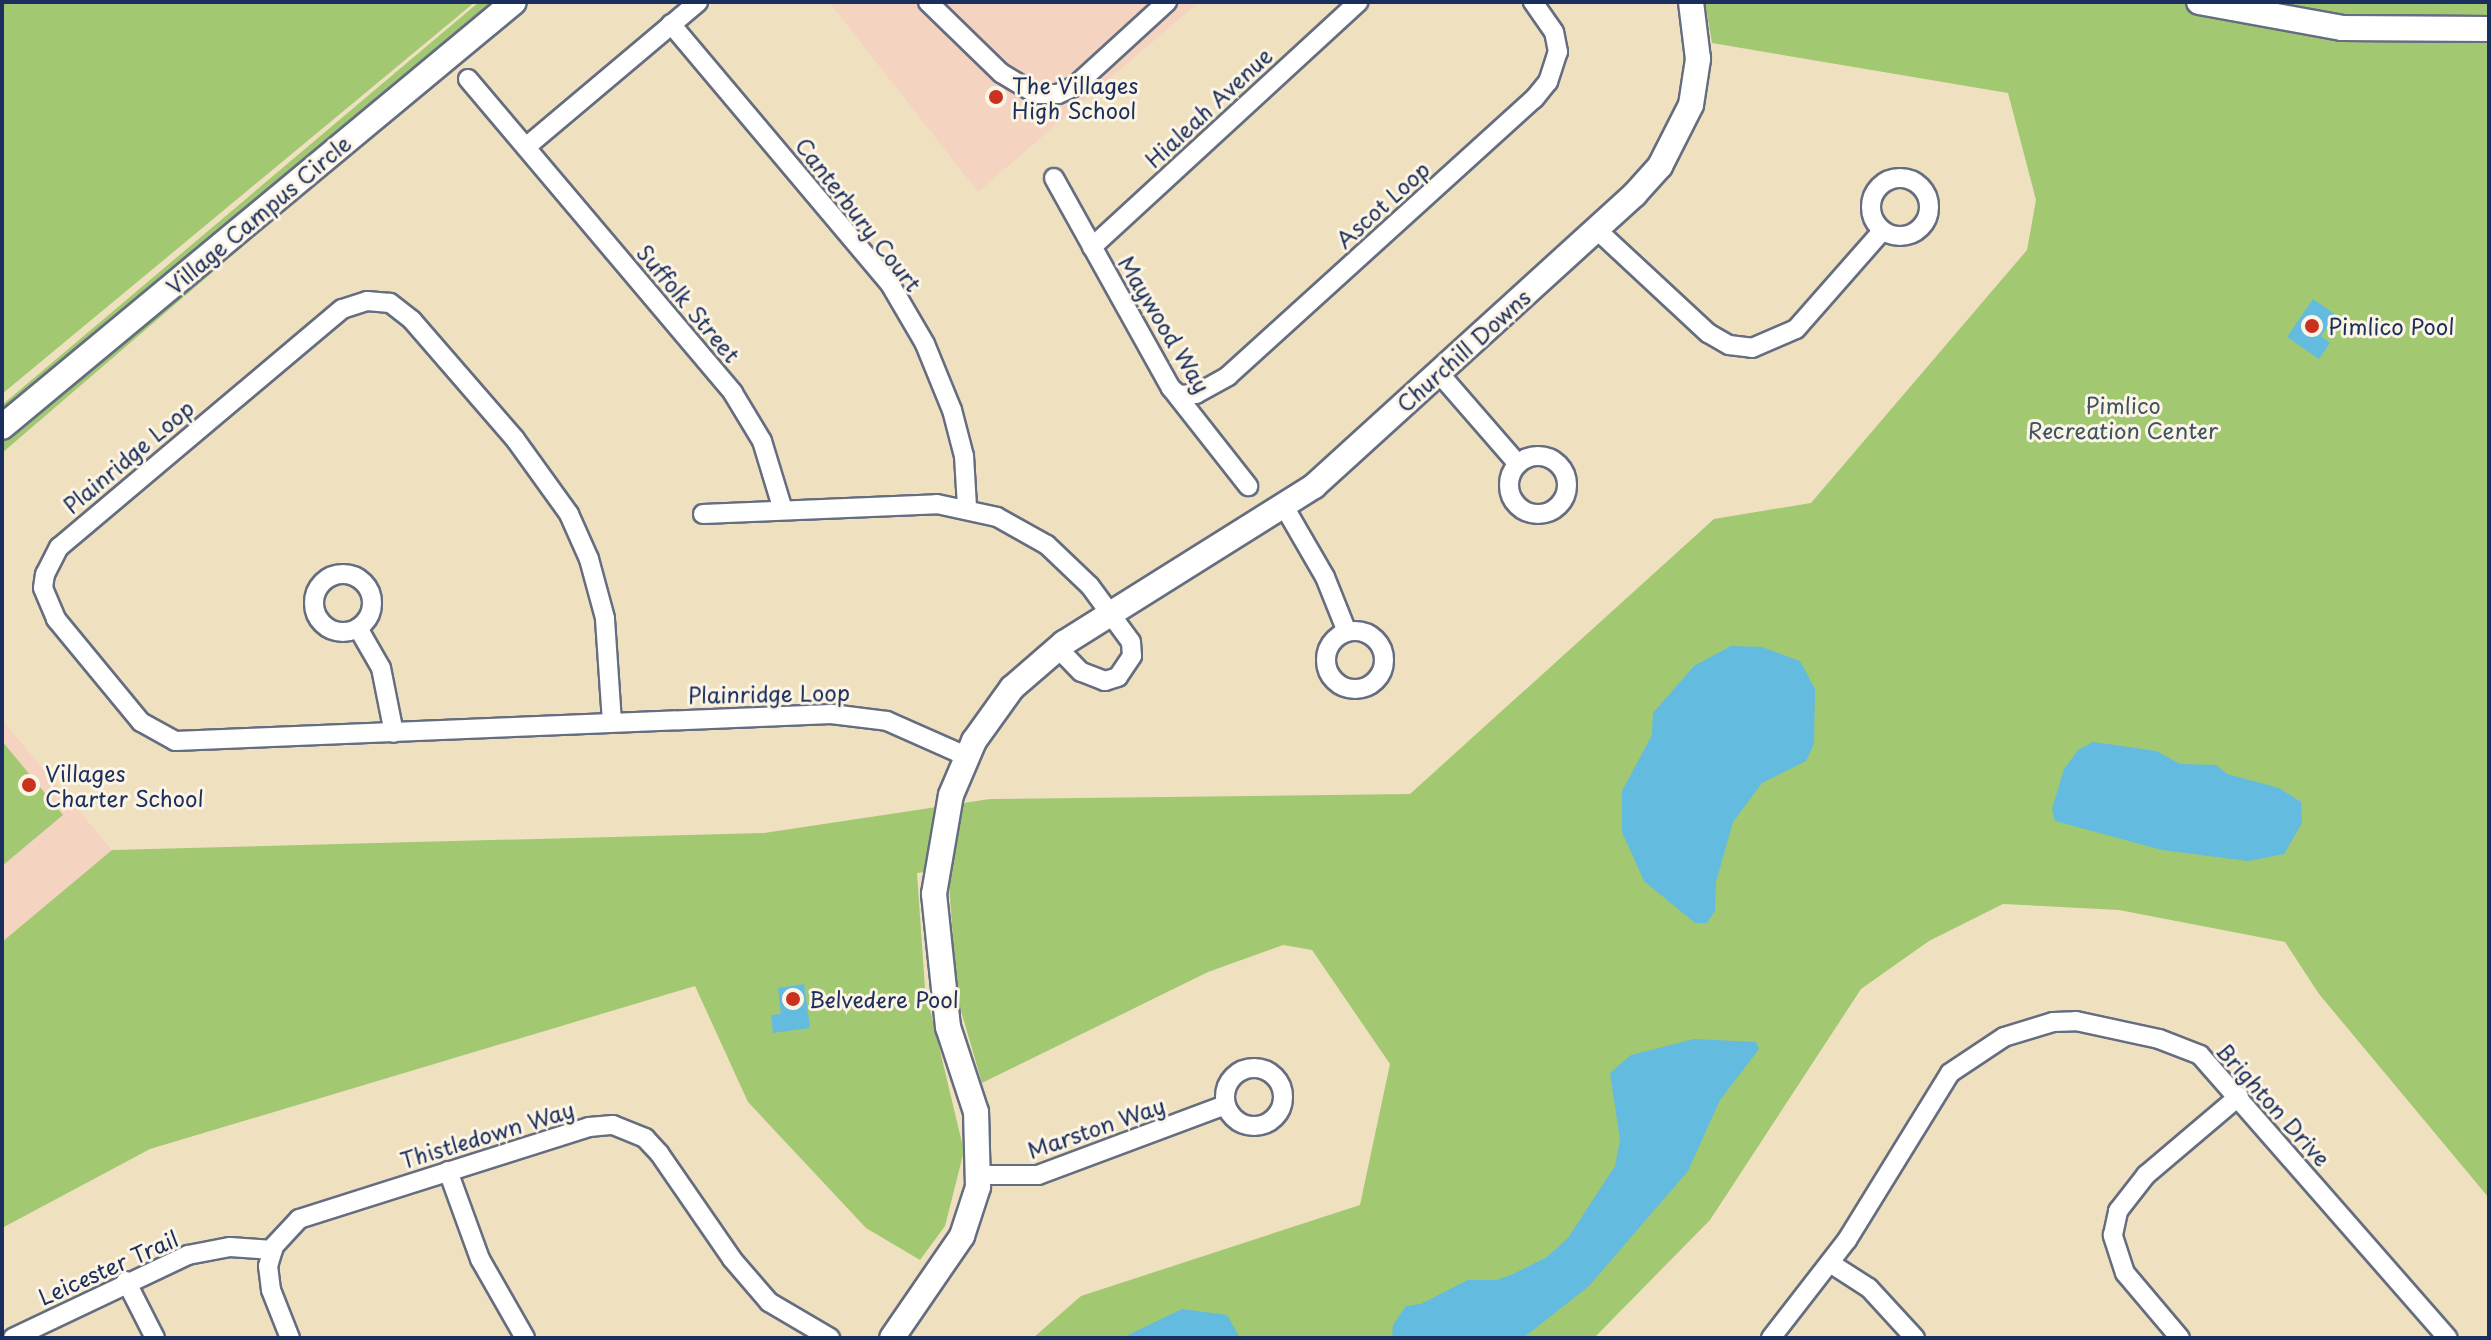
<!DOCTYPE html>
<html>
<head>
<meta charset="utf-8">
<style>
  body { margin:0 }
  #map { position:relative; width:2491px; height:1340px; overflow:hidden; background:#efe1c0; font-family:"Playpen Sans",sans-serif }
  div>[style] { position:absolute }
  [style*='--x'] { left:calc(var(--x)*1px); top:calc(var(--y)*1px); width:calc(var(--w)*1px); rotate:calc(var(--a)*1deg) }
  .built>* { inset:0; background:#f4d3c1 }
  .green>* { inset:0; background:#a2c872 }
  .water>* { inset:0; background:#63bbe0 }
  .roads { filter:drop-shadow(2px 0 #656d80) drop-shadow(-2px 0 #656d80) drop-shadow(0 2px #656d80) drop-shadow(0 -2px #656d80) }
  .street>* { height:18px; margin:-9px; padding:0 9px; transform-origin:9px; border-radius:9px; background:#fff }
  .street>.ring { margin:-9px; padding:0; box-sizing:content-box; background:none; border:18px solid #fff; border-radius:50% }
  .secondary>* { height:24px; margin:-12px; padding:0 12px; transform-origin:12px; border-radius:12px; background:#fff }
  .dots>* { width:22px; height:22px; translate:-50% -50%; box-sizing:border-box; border:4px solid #fcf5e5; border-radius:50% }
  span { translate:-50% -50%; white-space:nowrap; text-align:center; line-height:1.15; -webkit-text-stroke:6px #fcf5e5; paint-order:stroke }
  .poi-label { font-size:22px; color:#1b2f5e }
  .left { translate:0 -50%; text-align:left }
  .street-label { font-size:22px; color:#1b2f5e }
  .park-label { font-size:22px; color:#3d5563 }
  .frame { position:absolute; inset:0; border:4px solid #1b2f5e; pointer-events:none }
</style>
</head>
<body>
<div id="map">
  <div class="built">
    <div style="clip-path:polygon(829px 2px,1199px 2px,978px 192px)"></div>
    <div style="clip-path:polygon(2px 720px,112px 850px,2px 942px)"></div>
  </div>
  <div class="green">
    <div style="clip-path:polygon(2px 2px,475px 2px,2px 394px)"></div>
    <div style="clip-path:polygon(479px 2px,527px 2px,2px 453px,2px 405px)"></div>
    <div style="clip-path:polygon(1705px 2px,2489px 2px,2489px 1198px,2319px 994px,2285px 942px,2119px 910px,2003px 904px,1929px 941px,1861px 989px,1710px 1220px,1594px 1338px,1033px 1338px,1081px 1296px,1360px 1205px,1390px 1064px,1312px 950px,1283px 945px,1208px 972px,982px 1083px,957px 997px,948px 869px,917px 873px,925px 988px,964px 1151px,945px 1226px,920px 1260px,866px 1228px,748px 1102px,695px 986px,150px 1149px,2px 1228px,2px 942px,112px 850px,764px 833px,990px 799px,1410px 794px,1714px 519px,1811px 503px,2027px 250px,2036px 200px,2008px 93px,1712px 43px)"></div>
    <div style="clip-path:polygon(2px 741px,63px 815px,2px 866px)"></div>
  </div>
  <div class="water">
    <div style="clip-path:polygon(2313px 299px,2336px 315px,2321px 336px,2330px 343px,2319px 359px,2287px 337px)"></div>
    <div style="clip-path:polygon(1731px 646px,1762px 647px,1800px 661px,1815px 689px,1814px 744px,1806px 761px,1762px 783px,1733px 822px,1716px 882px,1715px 911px,1707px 923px,1695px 923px,1644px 881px,1622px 832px,1622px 791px,1652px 735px,1653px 713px,1694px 666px)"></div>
    <div style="clip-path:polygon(2093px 742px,2156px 751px,2180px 764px,2216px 765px,2227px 774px,2279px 788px,2301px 802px,2302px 823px,2284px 854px,2248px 861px,2162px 850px,2055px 821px,2052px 809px,2064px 769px,2078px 750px)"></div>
    <div style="clip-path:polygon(804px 984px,810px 1028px,773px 1033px,771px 1015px,781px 1014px,778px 988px)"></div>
    <div style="clip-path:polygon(1694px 1039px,1756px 1042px,1759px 1049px,1720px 1100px,1688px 1171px,1589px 1286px,1523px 1338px,1392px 1338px,1393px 1325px,1406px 1306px,1421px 1304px,1468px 1280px,1497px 1280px,1513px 1274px,1547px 1257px,1568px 1238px,1615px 1166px,1620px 1140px,1610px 1073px,1631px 1055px)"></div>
    <div style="clip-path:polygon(1182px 1309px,1227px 1315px,1240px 1338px,1122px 1338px)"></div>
  </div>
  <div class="roads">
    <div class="street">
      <div style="--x:928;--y:2;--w:102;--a:44.2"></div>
      <div style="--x:1001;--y:73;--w:41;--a:31"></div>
      <div style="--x:1036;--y:94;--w:22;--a:0"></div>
      <div style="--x:1058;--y:94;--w:19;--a:-25"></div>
      <div style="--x:1075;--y:86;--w:125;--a:-42.4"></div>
      <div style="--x:671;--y:24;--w:340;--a:49.9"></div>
      <div style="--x:890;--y:284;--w:69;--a:59.7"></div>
      <div style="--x:925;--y:344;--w:71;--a:67.8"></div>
      <div style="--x:952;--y:410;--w:48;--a:75.4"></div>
      <div style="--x:964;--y:456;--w:51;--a:86.6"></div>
      <div style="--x:468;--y:79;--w:411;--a:49.8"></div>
      <div style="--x:733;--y:393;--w:56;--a:58.9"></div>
      <div style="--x:762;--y:441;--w:72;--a:73.1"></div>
      <div style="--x:526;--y:147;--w:225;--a:-40.1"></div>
      <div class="ring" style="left:1871px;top:178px;width:40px;height:40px"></div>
      <div style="--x:1054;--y:178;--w:240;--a:60.9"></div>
      <div style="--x:1171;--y:388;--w:125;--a:51.8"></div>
      <div style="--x:1596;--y:229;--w:153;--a:42.9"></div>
      <div style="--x:1708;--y:333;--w:24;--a:30"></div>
      <div style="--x:1729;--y:345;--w:23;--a:7"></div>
      <div style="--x:1752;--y:348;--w:48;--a:-23.4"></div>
      <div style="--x:1796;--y:329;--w:130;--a:-48.7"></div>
      <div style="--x:1092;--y:247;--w:362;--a:-42.6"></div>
      <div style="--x:1438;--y:372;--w:122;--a:49"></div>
      <div style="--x:1171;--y:388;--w:11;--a:41"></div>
      <div style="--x:1179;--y:395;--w:17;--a:-3"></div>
      <div style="--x:1196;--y:394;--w:37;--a:-29"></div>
      <div style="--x:1228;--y:376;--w:413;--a:-42.2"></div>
      <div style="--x:1534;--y:99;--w:22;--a:-51"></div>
      <div style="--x:1548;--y:82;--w:32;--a:-72"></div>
      <div style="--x:1558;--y:52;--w:20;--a:-101"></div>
      <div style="--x:1554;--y:32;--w:37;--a:-125"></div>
      <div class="ring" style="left:1509px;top:456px;width:40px;height:40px"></div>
      <div style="--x:1285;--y:508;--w:80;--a:59.9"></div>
      <div style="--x:1325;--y:577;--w:59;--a:68.2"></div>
      <div style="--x:703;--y:514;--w:234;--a:-2.4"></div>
      <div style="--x:937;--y:504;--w:61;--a:12.2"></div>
      <div style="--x:997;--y:517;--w:57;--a:29.2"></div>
      <div style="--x:1047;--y:545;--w:59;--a:43.6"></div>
      <div style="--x:1090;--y:586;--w:69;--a:53.8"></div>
      <div style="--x:1131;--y:642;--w:14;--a:86"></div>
      <div style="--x:1132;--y:656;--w:25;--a:124"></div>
      <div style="--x:1118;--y:677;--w:14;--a:163"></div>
      <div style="--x:1105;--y:681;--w:26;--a:-159"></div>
      <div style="--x:1081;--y:672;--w:33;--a:-134"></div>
      <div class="ring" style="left:314px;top:574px;width:40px;height:40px"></div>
      <div style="--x:358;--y:628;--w:46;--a:60.1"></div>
      <div style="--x:381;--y:668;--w:66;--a:78.7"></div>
      <div class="ring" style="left:1326px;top:631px;width:40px;height:40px"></div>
      <div style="--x:612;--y:722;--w:104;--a:-93.9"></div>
      <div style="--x:605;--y:618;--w:61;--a:-105.2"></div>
      <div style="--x:589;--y:559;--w:49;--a:-114"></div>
      <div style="--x:569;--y:514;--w:92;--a:-125.8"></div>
      <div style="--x:515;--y:439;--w:157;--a:-130.9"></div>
      <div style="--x:412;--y:320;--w:28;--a:-142"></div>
      <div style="--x:390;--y:303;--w:23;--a:-175"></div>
      <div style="--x:367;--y:301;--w:26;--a:162"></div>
      <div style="--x:342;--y:309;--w:370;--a:139.9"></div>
      <div style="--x:59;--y:547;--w:30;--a:117"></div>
      <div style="--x:45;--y:574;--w:14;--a:98"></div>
      <div style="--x:43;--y:588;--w:34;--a:67"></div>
      <div style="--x:56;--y:619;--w:134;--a:50.5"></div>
      <div style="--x:141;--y:722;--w:39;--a:29"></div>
      <div style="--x:175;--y:741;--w:657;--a:-2.36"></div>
      <div style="--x:831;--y:714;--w:56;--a:7.1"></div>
      <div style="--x:887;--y:721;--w:86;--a:23.9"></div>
      <div class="ring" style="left:1225px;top:1068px;width:40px;height:40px"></div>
      <div style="--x:448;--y:1171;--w:94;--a:70"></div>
      <div style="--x:480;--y:1259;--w:91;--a:60.3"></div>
      <div style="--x:980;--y:1175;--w:58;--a:0"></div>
      <div style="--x:1038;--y:1175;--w:200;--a:-20.5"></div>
      <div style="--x:1830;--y:1263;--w:46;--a:32.7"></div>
      <div style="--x:1869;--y:1288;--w:68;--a:47.4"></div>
      <div style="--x:126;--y:1281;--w:64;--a:63"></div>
      <div style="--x:13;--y:1338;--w:194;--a:-25.4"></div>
      <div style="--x:188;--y:1255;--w:43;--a:-10.8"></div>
      <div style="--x:230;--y:1247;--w:43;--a:4"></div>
      <div style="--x:290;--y:1338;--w:52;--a:-111.6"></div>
      <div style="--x:271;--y:1290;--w:24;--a:-97"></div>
      <div style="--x:268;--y:1266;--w:21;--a:-73"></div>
      <div style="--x:274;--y:1246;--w:37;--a:-47"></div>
      <div style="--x:299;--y:1219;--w:304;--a:-17.6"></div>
      <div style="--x:589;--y:1127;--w:24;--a:-5"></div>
      <div style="--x:613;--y:1125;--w:35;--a:22"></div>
      <div style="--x:645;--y:1138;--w:21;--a:47"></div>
      <div style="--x:659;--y:1153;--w:129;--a:55.4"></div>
      <div style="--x:732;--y:1259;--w:57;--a:49.3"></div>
      <div style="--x:769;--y:1302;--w:71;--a:30.5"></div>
      <div style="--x:1771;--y:1338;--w:124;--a:-52.2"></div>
      <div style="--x:1847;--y:1240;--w:196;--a:-58.3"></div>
      <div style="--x:1950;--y:1073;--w:65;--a:-33.7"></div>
      <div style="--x:2004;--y:1037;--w:51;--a:-17"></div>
      <div style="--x:2053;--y:1022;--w:23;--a:-2"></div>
      <div style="--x:2076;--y:1021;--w:85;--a:12.2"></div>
      <div style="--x:2159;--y:1039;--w:44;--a:21.3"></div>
      <div style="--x:2200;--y:1055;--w:376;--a:48.8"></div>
      <div style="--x:2180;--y:1338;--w:85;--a:-130.2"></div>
      <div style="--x:2125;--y:1273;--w:40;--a:-108"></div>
      <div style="--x:2113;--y:1235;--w:25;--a:-78"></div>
      <div style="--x:2118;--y:1211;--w:46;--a:-52.1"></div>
      <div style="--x:2146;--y:1175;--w:122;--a:-40.3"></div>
    </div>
    <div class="secondary">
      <div style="--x:2199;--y:2;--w:145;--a:10.3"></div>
      <div style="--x:2342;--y:28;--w:147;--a:0.4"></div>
      <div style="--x:2;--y:427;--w:665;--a:-39.7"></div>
      <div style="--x:892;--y:1338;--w:124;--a:-55.5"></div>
      <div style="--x:962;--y:1236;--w:52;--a:-71.9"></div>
      <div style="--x:978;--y:1187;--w:75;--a:-91.5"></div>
      <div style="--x:976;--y:1112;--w:89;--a:-108.2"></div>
      <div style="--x:948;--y:1027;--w:134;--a:-96"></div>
      <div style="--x:934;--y:894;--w:100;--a:-80.3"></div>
      <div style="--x:951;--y:795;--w:59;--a:-66.9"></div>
      <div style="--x:974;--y:741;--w:65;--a:-54.4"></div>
      <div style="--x:1012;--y:688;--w:69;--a:-40.9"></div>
      <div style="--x:1064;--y:643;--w:295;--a:-32.1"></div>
      <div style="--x:1314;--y:486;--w:433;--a:-42.3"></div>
      <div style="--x:1634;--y:195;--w:39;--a:-48"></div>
      <div style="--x:1660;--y:166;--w:68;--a:-63.1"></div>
      <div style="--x:1691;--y:105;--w:47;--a:-81.3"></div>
      <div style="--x:1698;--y:59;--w:57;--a:-97"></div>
    </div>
  </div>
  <div class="dots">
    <div style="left:996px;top:97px;background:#c8321e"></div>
    <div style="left:2312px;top:326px;background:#c8321e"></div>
    <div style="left:29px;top:785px;background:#c8321e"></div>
    <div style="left:793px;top:999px;background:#c8321e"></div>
  </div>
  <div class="poi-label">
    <span class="left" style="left:1012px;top:97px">The Villages<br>High School</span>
    <span class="left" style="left:2328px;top:326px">Pimlico Pool</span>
    <span class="left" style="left:45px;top:785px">Villages<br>Charter School</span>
    <span class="left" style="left:809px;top:999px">Belvedere Pool</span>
  </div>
  <div class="street-label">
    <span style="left:1208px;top:107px;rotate:-43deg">Hialeah Avenue</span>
    <span style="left:1382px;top:204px;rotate:-42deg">Ascot Loop</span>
    <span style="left:258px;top:214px;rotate:-40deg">Village Campus Circle</span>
    <span style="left:859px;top:214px;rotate:52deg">Canterbury Court</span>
    <span style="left:689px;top:303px;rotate:50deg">Suffolk Street</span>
    <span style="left:1165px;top:324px;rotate:59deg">Maywood Way</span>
    <span style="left:1463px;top:350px;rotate:-42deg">Churchill Downs</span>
    <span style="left:128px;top:456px;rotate:-40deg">Plainridge Loop</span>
    <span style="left:769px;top:693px;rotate:-1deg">Plainridge Loop</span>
    <span style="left:2274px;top:1104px;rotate:48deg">Brighton Drive</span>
    <span style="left:1096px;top:1127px;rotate:-19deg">Marston Way</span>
    <span style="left:487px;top:1134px;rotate:-17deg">Thistledown Way</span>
    <span style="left:108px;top:1267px;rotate:-24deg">Leicester Trail</span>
  </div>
  <div class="park-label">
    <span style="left:2123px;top:417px">Pimlico<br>Recreation Center</span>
  </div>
  <div class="frame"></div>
</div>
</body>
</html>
